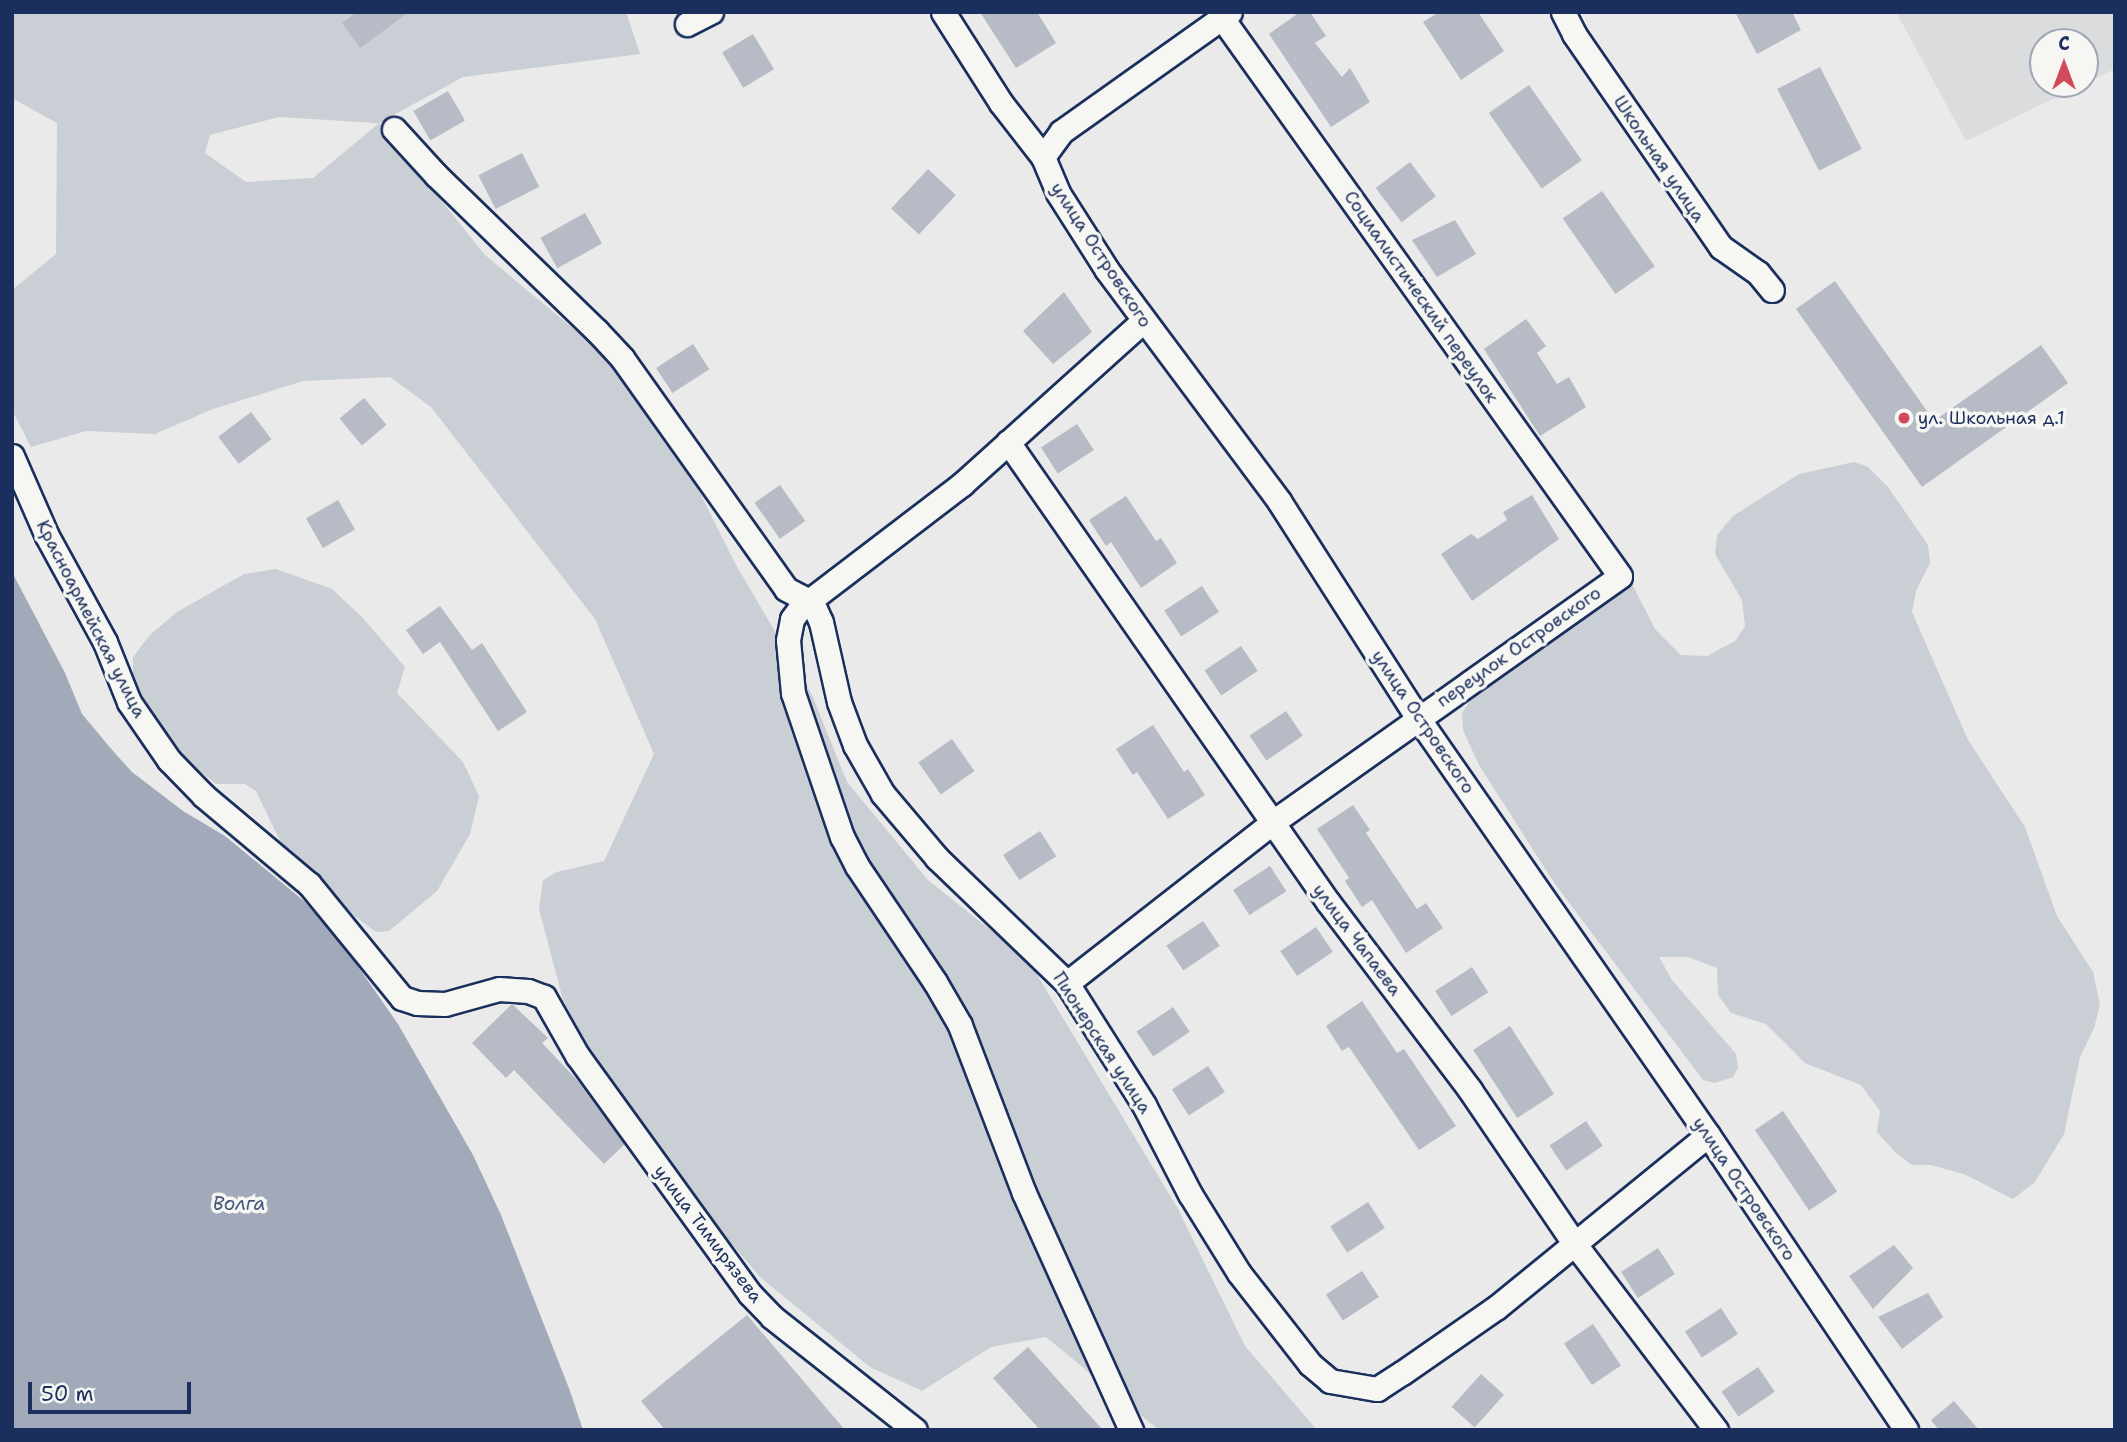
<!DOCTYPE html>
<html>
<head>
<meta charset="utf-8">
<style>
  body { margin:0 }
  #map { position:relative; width:2127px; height:1442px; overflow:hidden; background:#e9eae9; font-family:"Shantell Sans",sans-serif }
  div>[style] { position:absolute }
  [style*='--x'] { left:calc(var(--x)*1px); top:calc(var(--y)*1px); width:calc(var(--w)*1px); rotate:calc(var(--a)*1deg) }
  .built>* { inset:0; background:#dadcde }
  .green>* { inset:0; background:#caced5 }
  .water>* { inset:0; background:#a2aaba }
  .building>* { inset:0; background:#b6bbc6; transform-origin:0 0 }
  .roads { filter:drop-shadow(2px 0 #1b2f5e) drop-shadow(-2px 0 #1b2f5e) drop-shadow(0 2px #1b2f5e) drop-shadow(0 -2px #1b2f5e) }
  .minor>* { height:23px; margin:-11.5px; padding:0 11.5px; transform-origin:11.5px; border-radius:11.5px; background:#f6f6f2 }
  .dots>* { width:19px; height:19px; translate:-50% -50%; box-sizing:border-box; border:4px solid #f6f6f2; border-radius:50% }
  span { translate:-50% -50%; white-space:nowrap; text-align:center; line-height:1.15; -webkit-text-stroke:7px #f6f6f2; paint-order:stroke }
  .street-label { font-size:18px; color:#1b2f5e }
  .poi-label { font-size:18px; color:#1b2f5e }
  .left { translate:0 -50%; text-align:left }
  .water-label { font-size:19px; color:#44547a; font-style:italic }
  .frame { position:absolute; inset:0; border:14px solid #1b2f5e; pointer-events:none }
  .north { position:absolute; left:2029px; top:28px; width:70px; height:70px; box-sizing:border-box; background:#f6f6f2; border:2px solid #9ea6b7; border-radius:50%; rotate:0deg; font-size:19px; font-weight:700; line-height:28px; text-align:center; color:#1b2f5e }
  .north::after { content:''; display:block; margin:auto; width:24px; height:32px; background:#d1495b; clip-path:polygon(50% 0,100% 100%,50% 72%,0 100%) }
  .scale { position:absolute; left:28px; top:1382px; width:163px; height:32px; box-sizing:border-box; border:4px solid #1b2f5e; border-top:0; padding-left:9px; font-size:21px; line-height:24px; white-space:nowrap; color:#1b2f5e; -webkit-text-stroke:5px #f6f6f2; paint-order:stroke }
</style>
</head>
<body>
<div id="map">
  <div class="built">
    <div style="clip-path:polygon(1896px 12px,2115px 12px,2115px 69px,2085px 83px,2085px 42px,2043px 42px,2043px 84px,2084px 84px,1966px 141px)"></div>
  </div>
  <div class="green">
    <div style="clip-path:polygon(evenodd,12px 12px,626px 12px,640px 54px,463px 77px,379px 123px,485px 255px,599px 350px,683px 459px,735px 563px,812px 695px,847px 782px,928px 880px,1028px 960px,1178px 1209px,1245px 1346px,1317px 1430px,1159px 1430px,1046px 1337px,991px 1347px,922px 1391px,870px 1367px,761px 1278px,680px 1183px,587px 1046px,563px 1000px,539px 909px,543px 880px,557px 872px,604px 861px,654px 754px,595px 619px,431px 407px,390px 377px,303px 381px,213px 409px,155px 434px,86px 431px,31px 447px,12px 410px,12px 290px,56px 254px,57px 123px,12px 98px,12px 12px,279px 117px,377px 123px,378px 124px,313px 178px,246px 182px,205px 153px,210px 135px,279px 117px)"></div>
    <div style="clip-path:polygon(1854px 462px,1868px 467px,1888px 487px,1928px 545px,1930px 563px,1916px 591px,1912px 612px,1968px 740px,2025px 827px,2057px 916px,2093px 972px,2100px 1005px,2094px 1028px,2080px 1057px,2064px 1134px,2035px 1182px,2013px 1199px,1964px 1174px,1931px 1165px,1912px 1165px,1896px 1153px,1877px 1132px,1880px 1111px,1861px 1085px,1805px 1063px,1766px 1024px,1731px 1013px,1718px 995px,1717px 968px,1688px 957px,1659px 957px,1672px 980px,1736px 1054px,1738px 1068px,1733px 1077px,1715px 1083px,1703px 1080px,1555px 884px,1479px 765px,1463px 730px,1462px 713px,1478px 689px,1632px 584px,1655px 629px,1681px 655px,1707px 656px,1735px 641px,1745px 626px,1742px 600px,1715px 554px,1717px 535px,1733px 516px,1799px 474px)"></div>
    <div style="clip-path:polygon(276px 569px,332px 589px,362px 617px,405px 667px,397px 693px,463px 762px,479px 796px,470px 834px,437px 891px,389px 931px,376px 932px,356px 917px,301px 864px,280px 841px,256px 791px,245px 784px,216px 784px,177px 753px,149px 717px,133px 674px,133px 657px,150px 635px,177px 612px,244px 574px)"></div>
  </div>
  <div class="water">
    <div style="clip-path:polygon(12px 572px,65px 673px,82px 714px,113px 751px,132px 772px,183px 811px,225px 836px,304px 901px,343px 945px,398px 1024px,473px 1155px,501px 1215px,570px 1391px,583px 1430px,12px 1430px)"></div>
  </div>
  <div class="building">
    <div style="clip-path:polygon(357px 12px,409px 12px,360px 48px,342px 23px)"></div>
    <div style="clip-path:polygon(980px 12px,1037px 12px,1056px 43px,1016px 68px)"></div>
    <div style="clip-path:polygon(1300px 12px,1310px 12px,1326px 36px,1315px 43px,1342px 77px,1350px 68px,1370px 102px,1331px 127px,1269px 34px)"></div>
    <div style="clip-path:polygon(1439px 12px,1478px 12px,1504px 51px,1461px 80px,1423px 22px)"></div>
    <div style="clip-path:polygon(1735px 12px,1792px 12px,1801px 30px,1757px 54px)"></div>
    <div style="left:753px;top:34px;width:41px;height:36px;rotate:59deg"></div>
    <div style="left:1820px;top:67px;width:92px;height:48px;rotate:63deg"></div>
    <div style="left:1529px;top:85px;width:92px;height:49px;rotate:55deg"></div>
    <div style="left:448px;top:91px;width:34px;height:40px;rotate:60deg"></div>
    <div style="left:522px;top:153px;width:38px;height:49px;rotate:63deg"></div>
    <div style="left:1410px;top:162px;width:43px;height:43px;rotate:53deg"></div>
    <div style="left:928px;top:169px;width:38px;height:54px;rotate:43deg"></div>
    <div style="left:1602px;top:191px;width:92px;height:48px;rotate:55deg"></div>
    <div style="left:585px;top:213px;width:35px;height:51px;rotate:61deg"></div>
    <div style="clip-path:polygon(1455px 220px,1476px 254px,1437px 277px,1412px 240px)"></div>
    <div style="clip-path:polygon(1835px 281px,1934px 421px,2041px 345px,2068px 383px,1922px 487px,1796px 309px)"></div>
    <div style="clip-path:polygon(1064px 292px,1092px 332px,1053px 364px,1023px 331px)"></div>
    <div style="clip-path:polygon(1526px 319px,1546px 346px,1537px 353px,1557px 384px,1569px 377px,1586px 407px,1540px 436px,1484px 349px)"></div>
    <div style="left:693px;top:344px;width:30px;height:44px;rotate:57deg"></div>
    <div style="left:364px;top:398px;width:35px;height:32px;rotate:50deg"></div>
    <div style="left:251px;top:412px;width:34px;height:41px;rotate:53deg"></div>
    <div style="left:1077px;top:424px;width:31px;height:43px;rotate:57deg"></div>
    <div style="left:780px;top:485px;width:44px;height:31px;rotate:55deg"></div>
    <div style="clip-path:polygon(1532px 495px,1559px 539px,1472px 601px,1441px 554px,1471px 534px,1478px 539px,1507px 520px,1503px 512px)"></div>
    <div style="clip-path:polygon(1126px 496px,1156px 541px,1161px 538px,1177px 563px,1141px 588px,1111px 542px,1106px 546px,1089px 520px)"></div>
    <div style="left:338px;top:500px;width:34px;height:37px;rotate:60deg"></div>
    <div style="left:1202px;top:586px;width:31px;height:45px;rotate:57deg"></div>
    <div style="clip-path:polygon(440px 606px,472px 650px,482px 643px,527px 712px,498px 731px,440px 642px,423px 654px,406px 630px)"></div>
    <div style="left:1241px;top:646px;width:30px;height:44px;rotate:56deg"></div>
    <div style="left:1286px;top:711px;width:30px;height:44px;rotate:56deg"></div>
    <div style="clip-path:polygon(1153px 725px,1184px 772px,1188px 769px,1205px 795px,1168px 819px,1137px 772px,1133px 775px,1116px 749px)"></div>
    <div style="left:952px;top:739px;width:39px;height:41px;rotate:55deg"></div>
    <div style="clip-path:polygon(1353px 805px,1370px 830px,1366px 833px,1417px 909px,1426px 903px,1443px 928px,1406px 953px,1372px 900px,1362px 907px,1345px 881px,1349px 878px,1317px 829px)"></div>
    <div style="left:1040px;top:831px;width:30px;height:44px;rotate:57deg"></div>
    <div style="left:1270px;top:866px;width:30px;height:44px;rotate:57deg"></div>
    <div style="left:1203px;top:921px;width:30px;height:44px;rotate:56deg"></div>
    <div style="left:1316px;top:927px;width:30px;height:43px;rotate:56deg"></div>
    <div style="left:1472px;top:967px;width:30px;height:44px;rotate:57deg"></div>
    <div style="clip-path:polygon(1362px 1001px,1397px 1053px,1404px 1049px,1456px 1126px,1419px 1150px,1349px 1047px,1342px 1051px,1326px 1026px)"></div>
    <div style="clip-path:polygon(512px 1004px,548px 1038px,542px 1043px,578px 1081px,625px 1144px,604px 1164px,514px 1070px,506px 1078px,472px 1043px)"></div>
    <div style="left:1173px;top:1007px;width:30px;height:44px;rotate:56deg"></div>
    <div style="left:1510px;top:1026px;width:81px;height:44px;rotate:57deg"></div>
    <div style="left:1208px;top:1066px;width:31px;height:43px;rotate:57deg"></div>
    <div style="left:1783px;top:1111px;width:97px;height:34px;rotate:56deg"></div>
    <div style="left:1586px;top:1121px;width:30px;height:44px;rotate:56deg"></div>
    <div style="left:1368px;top:1202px;width:31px;height:45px;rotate:57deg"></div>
    <div style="clip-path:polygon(1894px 1245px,1913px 1268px,1873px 1309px,1849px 1276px)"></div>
    <div style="left:1658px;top:1248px;width:31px;height:44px;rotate:57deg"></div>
    <div style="left:1362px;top:1271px;width:31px;height:43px;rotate:57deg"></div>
    <div style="clip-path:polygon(1928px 1293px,1943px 1317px,1902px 1349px,1878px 1317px)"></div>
    <div style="left:1721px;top:1308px;width:31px;height:43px;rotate:57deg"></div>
    <div style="clip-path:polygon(747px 1315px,845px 1430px,665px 1430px,641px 1401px)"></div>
    <div style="left:1593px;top:1324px;width:50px;height:35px;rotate:56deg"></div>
    <div style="clip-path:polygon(1028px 1347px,1103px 1430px,1040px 1430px,993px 1378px)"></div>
    <div style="left:1758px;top:1367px;width:30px;height:44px;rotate:56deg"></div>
    <div style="left:1481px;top:1374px;width:31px;height:44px;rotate:42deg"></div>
    <div style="clip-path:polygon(1954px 1401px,1979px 1430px,1939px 1430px,1931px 1420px)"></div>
  </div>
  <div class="roads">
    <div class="minor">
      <div style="--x:943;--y:12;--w:108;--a:57.5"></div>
      <div style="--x:1001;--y:103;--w:68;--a:52.1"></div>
      <div style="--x:1043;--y:157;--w:39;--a:67"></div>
      <div style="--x:1058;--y:193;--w:91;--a:57.5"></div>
      <div style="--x:1107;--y:270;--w:288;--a:53.3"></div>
      <div style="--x:1279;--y:501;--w:258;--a:57.4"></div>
      <div style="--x:1418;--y:718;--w:508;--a:55.18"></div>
      <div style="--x:1708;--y:1135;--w:355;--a:56.1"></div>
      <div style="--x:1563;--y:12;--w:25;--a:63"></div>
      <div style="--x:1574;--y:34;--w:259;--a:55.4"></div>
      <div style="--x:1721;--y:247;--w:45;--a:35.1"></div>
      <div style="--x:1758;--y:273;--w:22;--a:51"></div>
      <div style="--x:687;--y:24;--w:27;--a:-27"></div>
      <div style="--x:394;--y:129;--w:62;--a:47.6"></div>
      <div style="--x:436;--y:175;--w:224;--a:44.1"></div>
      <div style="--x:597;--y:331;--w:37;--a:47"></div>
      <div style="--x:622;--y:358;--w:283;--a:54.6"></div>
      <div style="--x:786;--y:589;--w:29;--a:27"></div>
      <div style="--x:1043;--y:157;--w:31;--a:-54"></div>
      <div style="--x:1061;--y:132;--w:207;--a:-35.4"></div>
      <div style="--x:1008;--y:442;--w:560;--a:55.18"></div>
      <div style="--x:1328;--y:902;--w:236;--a:52.9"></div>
      <div style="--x:1470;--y:1090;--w:185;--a:55.8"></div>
      <div style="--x:1574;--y:1243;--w:235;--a:52.8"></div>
      <div style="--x:12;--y:456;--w:87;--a:66.4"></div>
      <div style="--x:47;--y:536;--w:121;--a:61.3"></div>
      <div style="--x:105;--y:642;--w:65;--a:68.2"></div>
      <div style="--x:129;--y:702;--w:70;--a:55.4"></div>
      <div style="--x:169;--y:760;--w:50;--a:45.8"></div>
      <div style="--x:204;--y:796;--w:137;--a:40"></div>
      <div style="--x:309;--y:884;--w:147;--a:50.8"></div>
      <div style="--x:402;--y:998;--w:16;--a:18"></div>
      <div style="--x:417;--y:1003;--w:28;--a:2"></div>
      <div style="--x:445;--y:1004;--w:56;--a:-15.5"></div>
      <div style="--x:499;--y:989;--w:29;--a:4"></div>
      <div style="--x:528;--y:991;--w:17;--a:21"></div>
      <div style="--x:544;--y:997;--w:67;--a:60.4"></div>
      <div style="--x:577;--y:1055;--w:295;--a:54.1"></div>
      <div style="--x:750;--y:1294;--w:32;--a:46"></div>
      <div style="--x:772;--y:1317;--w:182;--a:38.3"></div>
      <div style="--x:812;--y:602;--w:22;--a:66"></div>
      <div style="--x:821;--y:622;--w:82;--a:77.3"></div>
      <div style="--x:839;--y:702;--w:46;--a:69.6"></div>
      <div style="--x:855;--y:745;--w:56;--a:60.3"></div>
      <div style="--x:883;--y:794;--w:84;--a:49.8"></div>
      <div style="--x:937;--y:858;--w:180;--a:43.9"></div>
      <div style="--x:1067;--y:983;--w:144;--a:57.7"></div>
      <div style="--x:1144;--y:1105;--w:100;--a:62.7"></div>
      <div style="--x:1190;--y:1194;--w:93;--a:58.2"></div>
      <div style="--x:1239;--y:1273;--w:115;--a:52"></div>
      <div style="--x:1310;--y:1364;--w:26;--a:40"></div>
      <div style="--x:1330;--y:1381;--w:48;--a:9.7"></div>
      <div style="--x:1377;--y:1389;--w:30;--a:-33"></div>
      <div style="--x:1402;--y:1373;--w:116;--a:-34.8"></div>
      <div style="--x:1497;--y:1307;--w:272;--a:-39.2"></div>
      <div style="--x:1067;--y:983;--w:261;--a:-38"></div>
      <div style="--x:1273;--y:822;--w:425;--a:-35.3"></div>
      <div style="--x:1620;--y:576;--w:685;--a:-125.5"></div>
      <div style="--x:1131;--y:1430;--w:260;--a:-114.3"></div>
      <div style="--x:1024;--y:1193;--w:180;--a:-110.9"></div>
      <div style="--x:960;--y:1025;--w:50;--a:-120.2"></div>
      <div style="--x:935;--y:982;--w:140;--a:-123.9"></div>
      <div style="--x:857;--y:866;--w:33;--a:-117"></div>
      <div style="--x:842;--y:837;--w:152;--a:-108.8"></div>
      <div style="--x:793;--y:693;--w:53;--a:-95.4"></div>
      <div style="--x:788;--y:640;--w:21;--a:-79"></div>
      <div style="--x:792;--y:619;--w:14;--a:-54"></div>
      <div style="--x:800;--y:608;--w:204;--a:-37.4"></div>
      <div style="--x:962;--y:484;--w:244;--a:-42"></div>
    </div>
  </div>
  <div class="dots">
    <div style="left:1904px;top:418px;background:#d1495b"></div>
  </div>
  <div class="street-label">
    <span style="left:1659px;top:159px;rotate:56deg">Школьная улица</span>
    <span style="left:1101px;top:255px;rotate:57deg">улица Островского</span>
    <span style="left:1421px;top:297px;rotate:55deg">Социалистический переулок</span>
    <span style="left:91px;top:619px;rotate:63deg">Красноармейская улица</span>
    <span style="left:1519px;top:647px;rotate:-35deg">переулок Островского</span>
    <span style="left:1423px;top:722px;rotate:56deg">улица Островского</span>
    <span style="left:1357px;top:940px;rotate:53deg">улица Чапаева</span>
    <span style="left:1102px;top:1043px;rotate:57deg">Пионерская улица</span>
    <span style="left:1744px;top:1189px;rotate:56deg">улица Островского</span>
    <span style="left:708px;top:1234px;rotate:53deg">улица Тимирязева</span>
  </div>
  <div class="poi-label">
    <span class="left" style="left:1918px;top:418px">ул. Школьная д.1</span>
  </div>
  <div class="water-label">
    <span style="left:239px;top:1204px">Волга</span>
  </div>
  <div class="frame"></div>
  <div class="north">С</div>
  <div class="scale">50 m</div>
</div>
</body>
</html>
